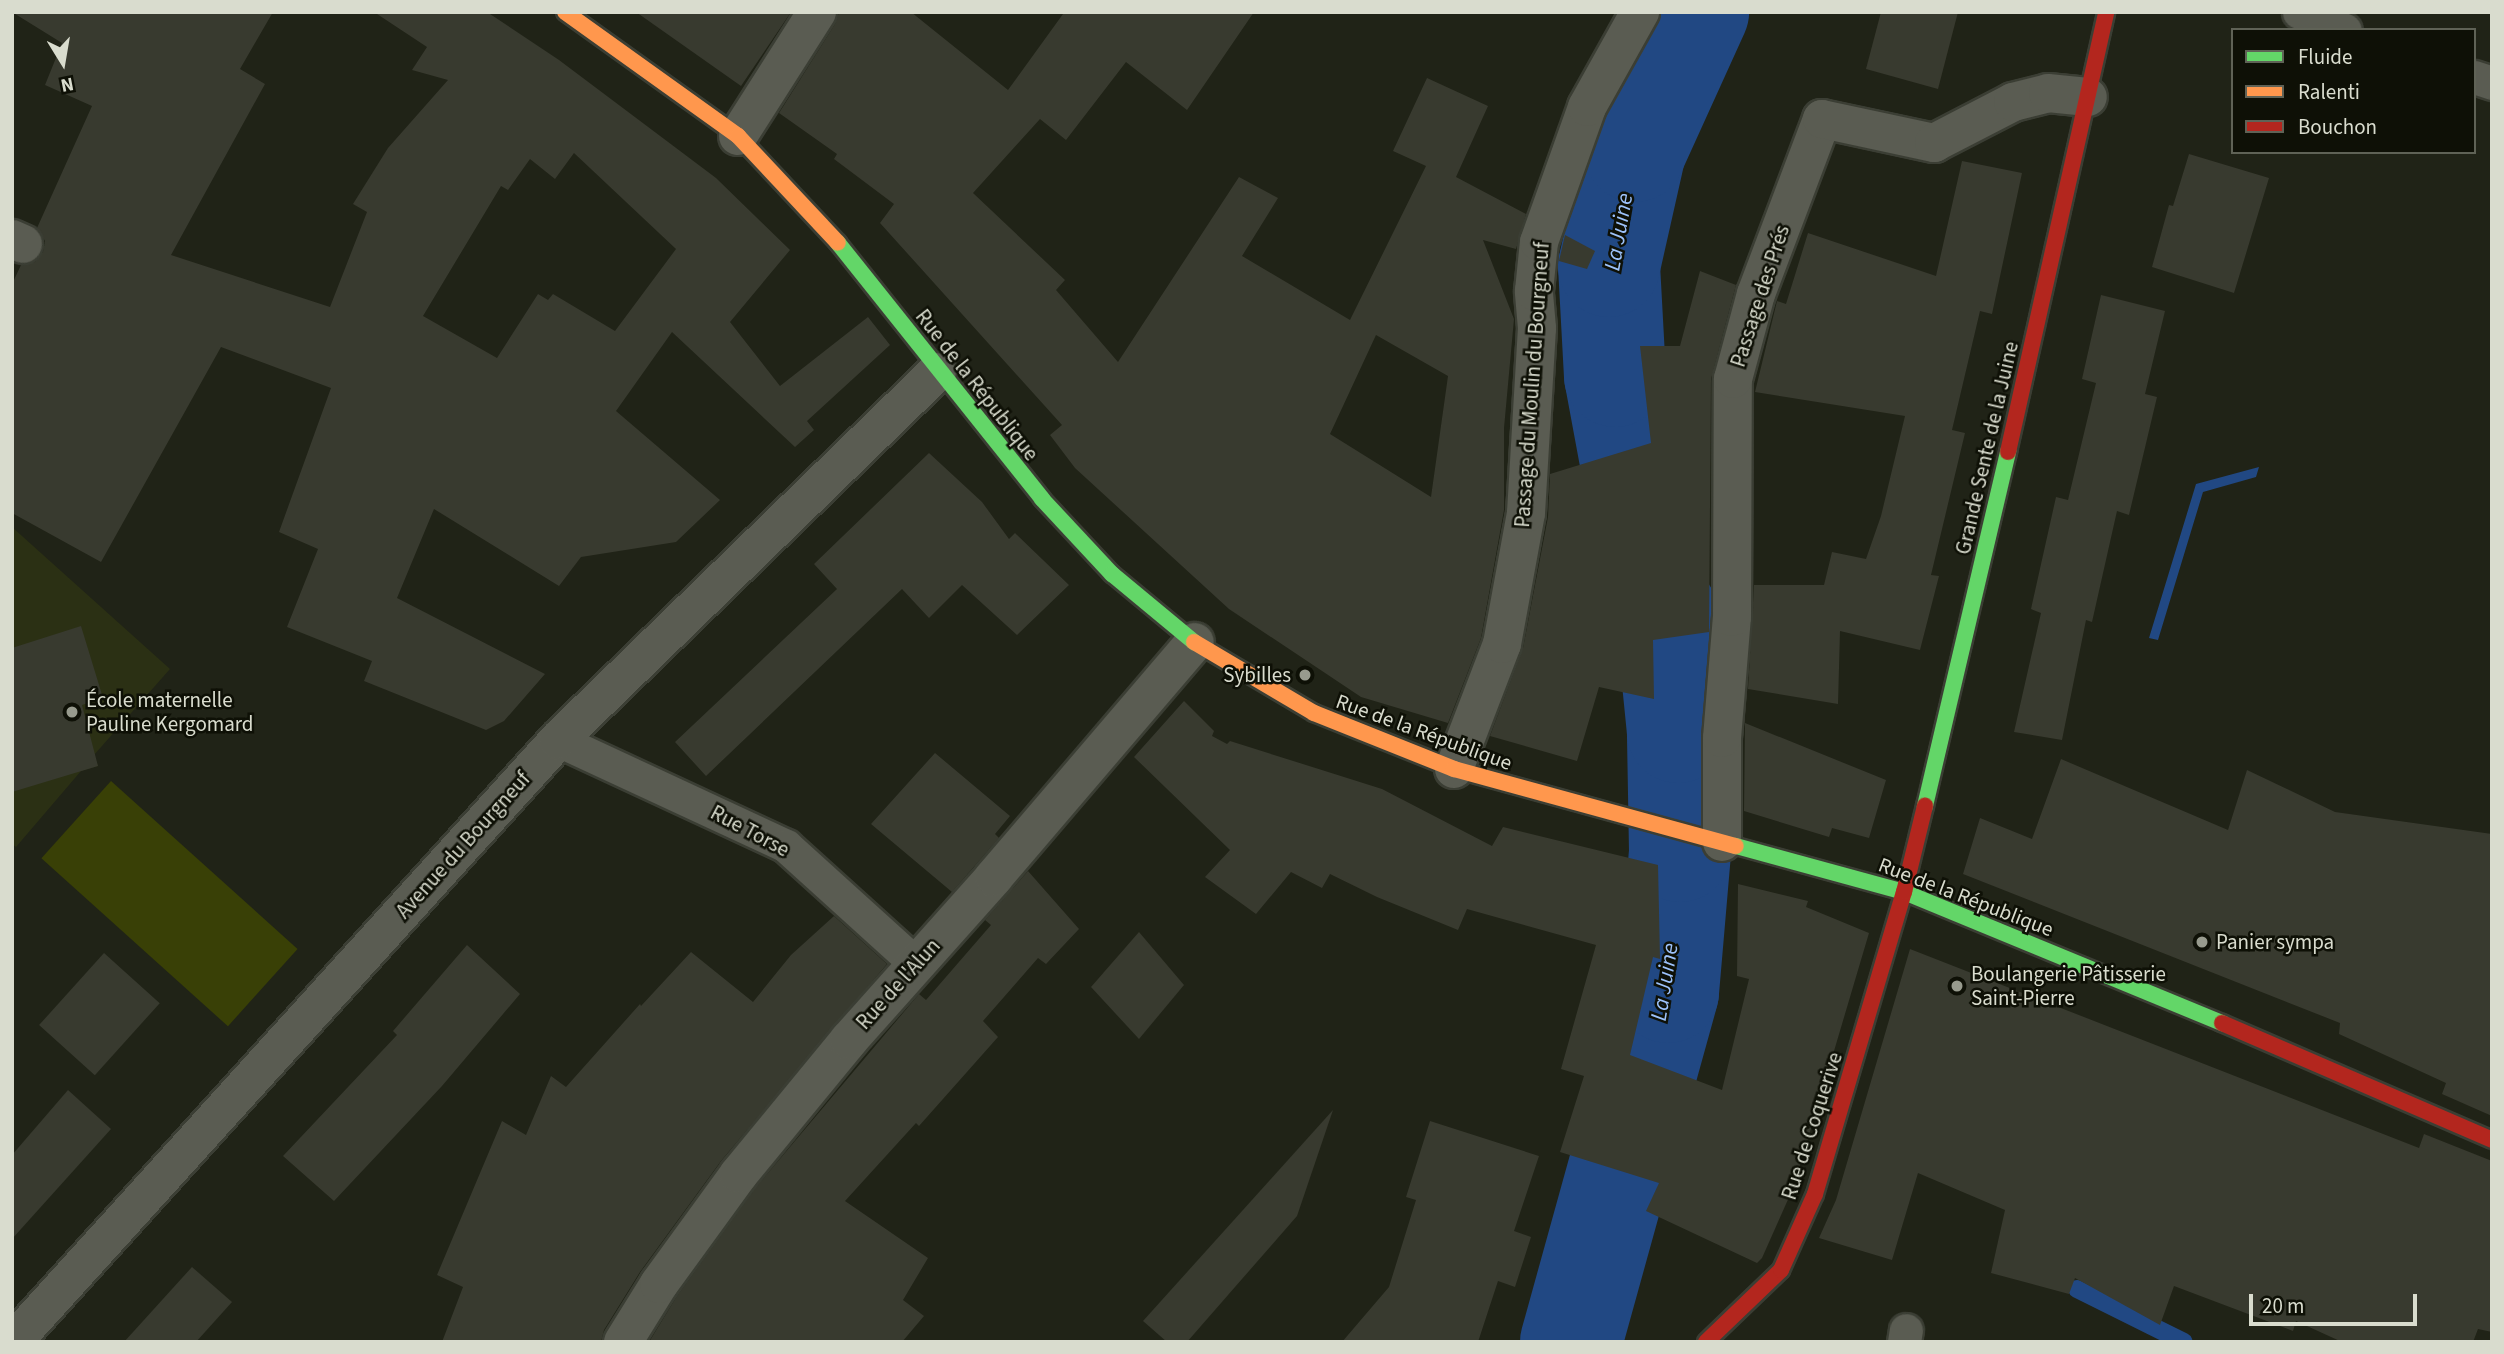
<!DOCTYPE html>
<html>
<head>
<meta charset="utf-8">
<style>
  body { margin:0 }
  #map { position:relative; width:2504px; height:1354px; overflow:hidden; background:#202317; font-family:"Source Sans 3",sans-serif }
  div>[style] { position:absolute }
  [style*='--x'] { left:calc(var(--x)*1px); top:calc(var(--y)*1px); width:calc(var(--w)*1px); rotate:calc(var(--a)*1deg) }
  .built>* { inset:0; background:#2b3014 }
  .green>* { inset:0; background:#394006; transform-origin:0 0 }
  .water>* { inset:0; background:#214883 }
  .stream>* { height:18px; margin:-9px; padding:0 9px; transform-origin:9px; border-radius:9px; background:#214883 }
  .river>* { height:102px; margin:-51px; padding:0 51px; transform-origin:51px; border-radius:51px; background:#214883 }
  .building>* { inset:0; background:#383a2f; transform-origin:0 0 }
  .roads { filter:drop-shadow(2px 0 #3b3e34) drop-shadow(-2px 0 #3b3e34) drop-shadow(0 2px #3b3e34) drop-shadow(0 -2px #3b3e34) }
  .lane>* { height:33px; margin:-16.5px; padding:0 16.5px; transform-origin:16.5px; border-radius:16.5px; background:#5a5c52 }
  .street>* { height:38px; margin:-19px; padding:0 19px; transform-origin:19px; border-radius:19px; background:#5a5c52 }
  .fast>* { height:16px; margin:-8px; padding:0 8px; transform-origin:8px; border-radius:8px; background:#63d668 }
  .slow>* { height:16px; margin:-8px; padding:0 8px; transform-origin:8px; border-radius:8px; background:#ff974d }
  .jam>* { height:16px; margin:-8px; padding:0 8px; transform-origin:8px; border-radius:8px; background:#b3261e }
  .dots>* { width:19px; height:19px; translate:-50% -50%; box-sizing:border-box; border:4px solid #0e1006; border-radius:50% }
  span { translate:-50% -50%; white-space:nowrap; text-align:center; line-height:1.15; -webkit-text-stroke:5px #0e1006; paint-order:stroke }
  .street-label { font-size:21px; color:#d9dcce }
  .poi-label { font-size:21px; color:#d9dcce }
  .right { translate:-100% -50%; text-align:right }
  .left { translate:0 -50%; text-align:left }
  .water-label { font-size:23px; color:#9dc2fa; font-style:italic }
  .frame { position:absolute; inset:0; border:14px solid #d9dcce; pointer-events:none }
  .legend { position:absolute; left:2231px; top:28px; width:245px; height:126px; box-sizing:border-box; background:#0e1006; border:2px solid #5f6256; margin:0; padding:9px 12px; list-style:none; font-size:21px; color:#d9dcce }
  .legend li { display:flex; align-items:center; gap:14px; height:35px }
  .legend b { width:35px; border:2px solid #5f6256 }
  .north { position:absolute; left:28px; top:28px; width:70px; height:70px; -webkit-text-stroke:5px #0e1006; paint-order:stroke; rotate:169deg; font-size:19px; font-weight:700; line-height:28px; text-align:center; color:#d9dcce }
  .north::after { content:''; display:block; margin:auto; width:24px; height:32px; background:#d9dcce; clip-path:polygon(50% 0,100% 100%,50% 72%,0 100%) }
  .scale { position:absolute; left:2249px; top:1294px; width:168px; height:32px; box-sizing:border-box; border:4px solid #d9dcce; border-top:0; padding-left:9px; font-size:21px; line-height:24px; white-space:nowrap; color:#d9dcce; -webkit-text-stroke:5px #0e1006; paint-order:stroke }
</style>
</head>
<body>
<div id="map">
  <div class="built">
    <div style="clip-path:polygon(12px 527px,170px 669px,94px 755px,98px 766px,81px 771px,16px 847px,12px 844px)"></div>
  </div>
  <div class="green">
    <div style="left:111px;top:781px;width:251px;height:104px;rotate:42deg"></div>
  </div>
  <div class="water">
    <div style="clip-path:polygon(2259px 467px,2256px 477px,2203px 492px,2158px 640px,2149px 638px,2196px 484px)"></div>
  </div>
  <div class="stream">
    <div style="--x:2077;--y:1289;--w:119;--a:26.4"></div>
  </div>
  <div class="river">
    <div style="--x:1639;--y:505;--w:131;--a:-100.5"></div>
    <div style="--x:1615;--y:376;--w:110;--a:-93.1"></div>
    <div style="--x:1609;--y:266;--w:118;--a:-77.3"></div>
    <div style="--x:1635;--y:151;--w:153;--a:-65.6"></div>
    <div style="--x:1571;--y:1342;--w:363;--a:-74.5"></div>
    <div style="--x:1668;--y:992;--w:142;--a:-85.1"></div>
    <div style="--x:1680;--y:851;--w:119;--a:-91"></div>
    <div style="--x:1678;--y:732;--w:121;--a:-95.7"></div>
  </div>
  <div class="building">
    <div style="clip-path:polygon(evenodd,12px 12px,273px 12px,240px 69px,265px 84px,171px 255px,330px 307px,367px 212px,353px 204px,388px 148px,448px 80px,412px 70px,427px 47px,374px 12px,487px 12px,559px 60px,716px 178px,790px 250px,730px 322px,780px 386px,868px 317px,890px 345px,807px 421px,814px 430px,795px 447px,672px 332px,616px 411px,720px 500px,676px 542px,581px 557px,559px 586px,434px 509px,397px 598px,545px 674px,504px 721px,486px 730px,364px 681px,372px 661px,287px 627px,318px 549px,279px 532px,331px 388px,221px 347px,101px 562px,12px 513px,12px 284px,21px 265px,35px 262px,43px 252px,45px 241px,37px 228px,92px 106px,45px 85px,62px 43px,12px 12px,574px 153px,676px 249px,615px 331px,553px 294px,548px 300px,538px 294px,497px 358px,423px 316px,501px 186px,508px 190px,530px 159px,555px 179px,574px 153px)"></div>
    <div style="clip-path:polygon(636px 12px,791px 12px,741px 86px)"></div>
    <div style="clip-path:polygon(evenodd,839px 12px,911px 12px,1008px 90px,1063px 14px,1061px 12px,1254px 12px,1187px 110px,1126px 62px,1066px 140px,1040px 119px,973px 193px,1065px 280px,1056px 290px,1118px 362px,1239px 177px,1278px 198px,1242px 256px,1350px 320px,1426px 166px,1393px 151px,1427px 78px,1488px 106px,1456px 177px,1526px 214px,1516px 249px,1483px 240px,1514px 319px,1504px 428px,1504px 510px,1481px 638px,1448px 723px,1361px 697px,1229px 609px,1075px 468px,1050px 435px,1062px 425px,880px 223px,894px 204px,834px 159px,837px 154px,779px 113px,835px 24px,839px 12px,1376px 335px,1448px 376px,1431px 497px,1330px 434px,1376px 335px)"></div>
    <div style="clip-path:polygon(1881px 12px,1958px 12px,1938px 89px,1866px 69px)"></div>
    <div style="clip-path:polygon(2189px 154px,2269px 178px,2234px 293px,2152px 267px,2169px 205px,2173px 206px)"></div>
    <div style="clip-path:polygon(1962px 161px,2022px 173px,1992px 314px,1980px 311px,1952px 430px,1965px 433px,1931px 575px,1939px 576px,1920px 650px,1840px 631px,1838px 704px,1748px 689px,1754px 585px,1824px 585px,1832px 552px,1866px 559px,1881px 516px,1905px 416px,1755px 392px,1777px 301px,1786px 304px,1808px 233px,1936px 276px)"></div>
    <div style="clip-path:polygon(1565px 235px,1595px 251px,1587px 269px,1559px 261px)"></div>
    <div style="clip-path:polygon(1700px 271px,1736px 285px,1711px 379px,1709px 632px,1653px 640px,1654px 699px,1599px 687px,1577px 761px,1490px 736px,1523px 648px,1548px 517px,1550px 474px,1651px 443px,1640px 346px,1680px 346px)"></div>
    <div style="clip-path:polygon(2101px 295px,2165px 311px,2145px 394px,2157px 397px,2129px 515px,2117px 511px,2092px 622px,2086px 620px,2062px 740px,2014px 732px,2041px 613px,2031px 609px,2056px 497px,2068px 500px,2096px 383px,2082px 379px)"></div>
    <div style="clip-path:polygon(929px 453px,982px 502px,1009px 539px,1015px 533px,1069px 585px,1017px 635px,962px 585px,929px 618px,902px 589px,706px 776px,675px 742px,837px 589px,814px 564px)"></div>
    <div style="clip-path:polygon(81px 626px,103px 698px,82px 705px,98px 766px,12px 792px,12px 648px)"></div>
    <div style="clip-path:polygon(1184px 701px,1214px 731px,1212px 736px,1227px 744px,1230px 741px,1382px 789px,1492px 846px,1503px 827px,1658px 865px,1660px 959px,1653px 957px,1630px 1055px,1722px 1090px,1749px 979px,1737px 976px,1738px 884px,1808px 901px,1806px 907px,1869px 933px,1794px 1186px,1762px 1258px,1757px 1263px,1646px 1211px,1659px 1183px,1560px 1152px,1584px 1076px,1561px 1069px,1596px 945px,1467px 909px,1458px 930px,1377px 897px,1330px 874px,1322px 888px,1291px 872px,1256px 914px,1205px 877px,1230px 850px,1134px 757px)"></div>
    <div style="clip-path:polygon(1745px 723px,1886px 780px,1869px 838px,1832px 828px,1829px 837px,1744px 811px)"></div>
    <div style="clip-path:polygon(935px 753px,1010px 816px,995px 834px,999px 838px,952px 892px,871px 824px)"></div>
    <div style="clip-path:polygon(2061px 759px,2228px 830px,2247px 770px,2335px 812px,2492px 834px,2492px 1116px,2442px 1094px,2446px 1083px,2339px 1034px,2340px 1023px,1963px 874px,1980px 818px,2032px 839px)"></div>
    <div style="clip-path:polygon(1028px 871px,1079px 929px,1046px 964px,1038px 958px,983px 1021px,998px 1037px,919px 1126px,916px 1123px,845px 1201px,928px 1258px,903px 1300px,924px 1316px,902px 1342px,649px 1342px,677px 1296px,756px 1187px,919px 994px,926px 1000px,991px 925px,985px 920px)"></div>
    <div style="clip-path:polygon(834px 916px,887px 964px,721px 1161px,640px 1272px,604px 1330px,601px 1342px,442px 1342px,463px 1287px,437px 1275px,502px 1121px,526px 1135px,551px 1076px,566px 1087px,640px 1004px,641px 1006px,691px 952px,753px 1002px,791px 955px)"></div>
    <div style="clip-path:polygon(1139px 932px,1184px 985px,1139px 1039px,1091px 987px)"></div>
    <div style="clip-path:polygon(467px 945px,520px 994px,442px 1086px,334px 1201px,283px 1156px,397px 1035px,393px 1031px)"></div>
    <div style="clip-path:polygon(1910px 949px,2419px 1148px,2424px 1134px,2492px 1161px,2492px 1332px,2478px 1329px,2473px 1342px,2342px 1342px,2296px 1321px,2293px 1331px,2174px 1286px,2160px 1325px,2075px 1278px,2069px 1294px,1991px 1273px,2005px 1210px,1918px 1173px,1892px 1260px,1819px 1238px,1836px 1200px)"></div>
    <div style="left:104px;top:953px;width:75px;height:97px;rotate:42deg"></div>
    <div style="clip-path:polygon(68px 1090px,111px 1129px,12px 1239px,12px 1155px)"></div>
    <div style="clip-path:polygon(1333px 1110px,1297px 1216px,1187px 1342px,1167px 1342px,1143px 1321px)"></div>
    <div style="clip-path:polygon(1430px 1121px,1539px 1156px,1514px 1231px,1531px 1237px,1515px 1287px,1498px 1281px,1478px 1342px,1342px 1342px,1389px 1287px,1416px 1200px,1406px 1197px)"></div>
    <div style="clip-path:polygon(192px 1267px,232px 1302px,196px 1342px,124px 1342px)"></div>
  </div>
  <div class="roads">
    <div class="lane">
      <div style="--x:2299;--y:12;--w:49;--a:21.4"></div>
      <div style="--x:2474;--y:77;--w:19;--a:18"></div>
      <div style="--x:558;--y:740;--w:251;--a:24.9"></div>
      <div style="--x:786;--y:846;--w:176;--a:42.2"></div>
      <div style="--x:1904;--y:1342;--w:12;--a:-81"></div>
    </div>
    <div class="street">
      <div style="--x:738;--y:136;--w:147;--a:-57.5"></div>
      <div style="--x:12;--y:239;--w:12;--a:24"></div>
      <div style="--x:1454;--y:769;--w:134;--a:-69"></div>
      <div style="--x:1502;--y:644;--w:133;--a:-79.6"></div>
      <div style="--x:1526;--y:513;--w:185;--a:-86.6"></div>
      <div style="--x:1537;--y:328;--w:37;--a:-95"></div>
      <div style="--x:1534;--y:291;--w:49;--a:-84.2"></div>
      <div style="--x:1539;--y:242;--w:143;--a:-70.4"></div>
      <div style="--x:1587;--y:107;--w:109;--a:-60.8"></div>
      <div style="--x:1722;--y:842;--w:104;--a:-90"></div>
      <div style="--x:1722;--y:738;--w:121;--a:-85.3"></div>
      <div style="--x:1732;--y:617;--w:238;--a:-89.8"></div>
      <div style="--x:1733;--y:379;--w:88;--a:-74.9"></div>
      <div style="--x:1756;--y:294;--w:187;--a:-69.3"></div>
      <div style="--x:1822;--y:119;--w:115;--a:12.1"></div>
      <div style="--x:1934;--y:143;--w:89;--a:-27.4"></div>
      <div style="--x:2013;--y:102;--w:36;--a:-14"></div>
      <div style="--x:2048;--y:93;--w:40;--a:5.7"></div>
      <div style="--x:13;--y:1342;--w:812;--a:-47.84"></div>
      <div style="--x:558;--y:740;--w:528;--a:-44.16"></div>
      <div style="--x:623;--y:1342;--w:68;--a:-58.2"></div>
      <div style="--x:659;--y:1284;--w:136;--a:-54"></div>
      <div style="--x:739;--y:1174;--w:173;--a:-50.6"></div>
      <div style="--x:849;--y:1040;--w:218;--a:-48.3"></div>
      <div style="--x:994;--y:877;--w:309;--a:-49.5"></div>
    </div>
    <div class="fast">
      <div style="--x:838;--y:243;--w:327;--a:51.4"></div>
      <div style="--x:1042;--y:499;--w:103;--a:47"></div>
      <div style="--x:1112;--y:574;--w:107;--a:39.7"></div>
      <div style="--x:1925;--y:806;--w:364;--a:-76.8"></div>
      <div style="--x:1736;--y:846;--w:174;--a:15.3"></div>
      <div style="--x:1904;--y:892;--w:344;--a:22.4"></div>
    </div>
    <div class="slow">
      <div style="--x:565;--y:12;--w:213;--a:35.6"></div>
      <div style="--x:738;--y:136;--w:146;--a:46.9"></div>
      <div style="--x:1194;--y:642;--w:139;--a:30.6"></div>
      <div style="--x:1314;--y:713;--w:151;--a:21.8"></div>
      <div style="--x:1454;--y:769;--w:292;--a:15.3"></div>
    </div>
    <div class="jam">
      <div style="--x:2008;--y:452;--w:451;--a:-77.4"></div>
      <div style="--x:2222;--y:1023;--w:294;--a:23.4"></div>
      <div style="--x:1706;--y:1342;--w:104;--a:-43.8"></div>
      <div style="--x:1781;--y:1270;--w:83;--a:-65.9"></div>
      <div style="--x:1815;--y:1194;--w:315;--a:-73.6"></div>
      <div style="--x:1904;--y:892;--w:89;--a:-76.3"></div>
    </div>
  </div>
  <div class="dots">
    <div style="left:1305px;top:675px;background:#989b8e"></div>
    <div style="left:72px;top:712px;background:#989b8e"></div>
    <div style="left:2202px;top:942px;background:#989b8e"></div>
    <div style="left:1957px;top:986px;background:#989b8e"></div>
  </div>
  <div class="street-label">
    <span style="left:1760px;top:296px;rotate:-72deg">Passage des Prés</span>
    <span style="left:977px;top:385px;rotate:52deg">Rue de la République</span>
    <span style="left:1532px;top:385px;rotate:-86deg">Passage du Moulin du Bourgneuf</span>
    <span style="left:1987px;top:448px;rotate:-77deg">Grande Sente de la Juine</span>
    <span style="left:1424px;top:732px;rotate:20deg">Rue de la République</span>
    <span style="left:750px;top:831px;rotate:28deg">Rue Torse</span>
    <span style="left:463px;top:845px;rotate:-48deg">Avenue du Bourgneuf</span>
    <span style="left:1966px;top:897px;rotate:21deg">Rue de la République</span>
    <span style="left:898px;top:984px;rotate:-48deg">Rue de l'Alun</span>
    <span style="left:1812px;top:1126px;rotate:-72deg">Rue de Coquerive</span>
  </div>
  <div class="poi-label">
    <span class="right" style="left:1291px;top:675px">Sybilles</span>
    <span class="left" style="left:86px;top:712px">École maternelle<br>Pauline Kergomard</span>
    <span class="left" style="left:2216px;top:942px">Panier sympa</span>
    <span class="left" style="left:1971px;top:986px">Boulangerie Pâtisserie<br>Saint-Pierre</span>
  </div>
  <div class="water-label">
    <span style="left:1619px;top:232px;rotate:-80deg">La Juine</span>
    <span style="left:1665px;top:982px;rotate:-81deg">La Juine</span>
  </div>
  <div class="frame"></div>
  <ul class="legend">
  <li><b style="height:9px;background:#63d668"></b>Fluide</li>
  <li><b style="height:9px;background:#ff974d"></b>Ralenti</li>
  <li><b style="height:9px;background:#b3261e"></b>Bouchon</li>
  </ul>
  <div class="north">N</div>
  <div class="scale">20 m</div>
</div>
</body>
</html>
